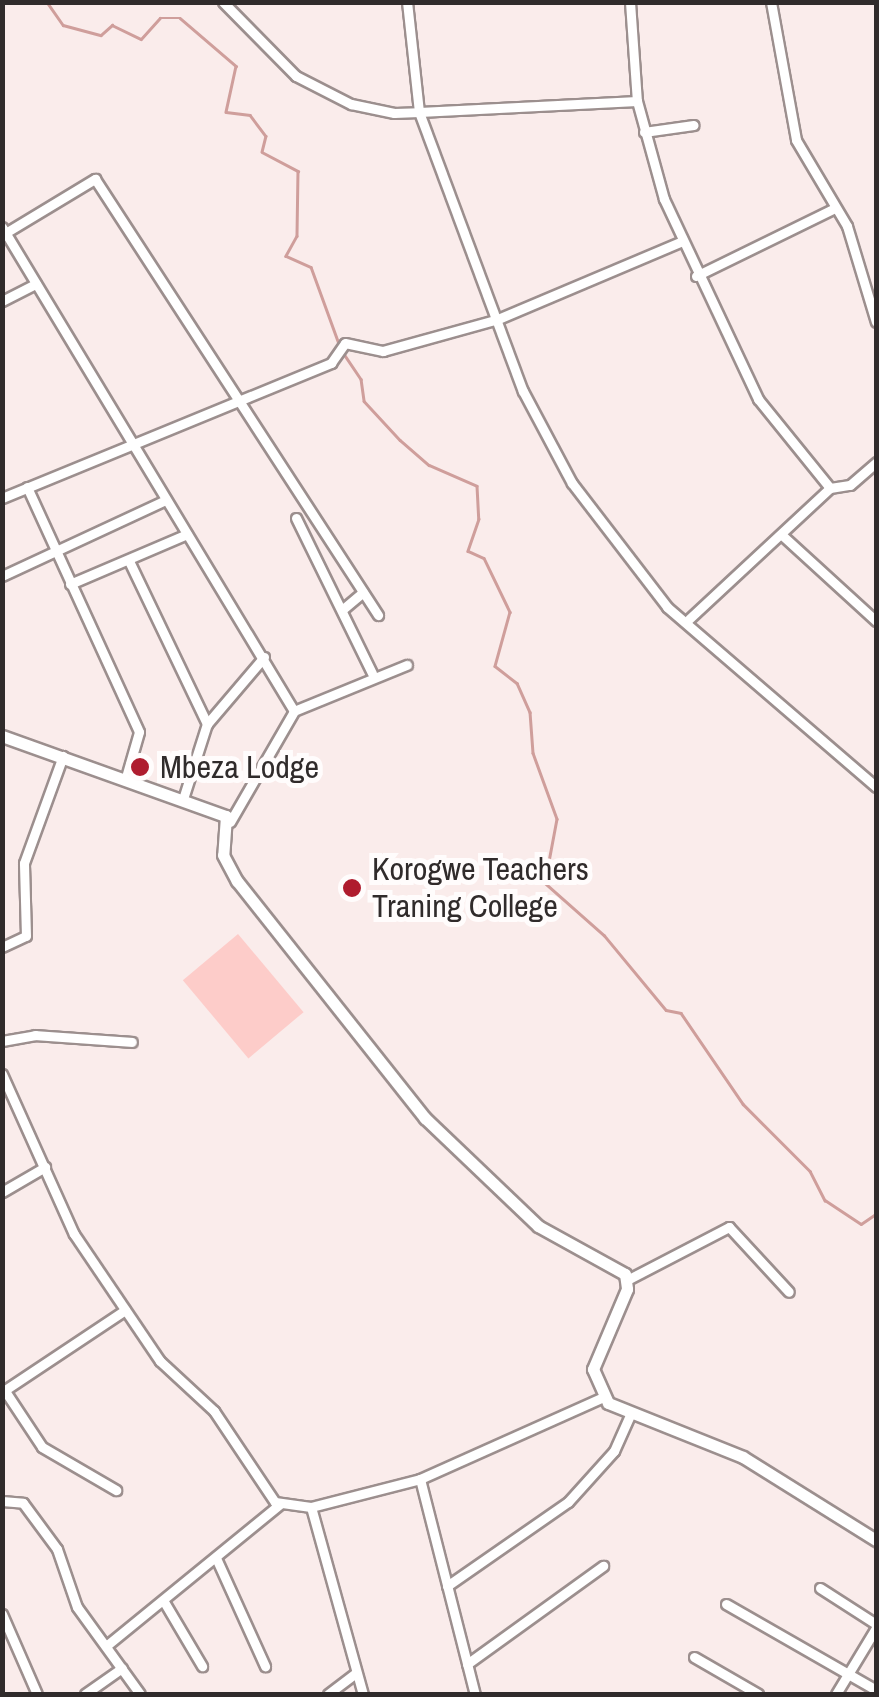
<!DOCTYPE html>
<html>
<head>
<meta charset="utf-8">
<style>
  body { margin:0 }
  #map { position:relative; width:879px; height:1697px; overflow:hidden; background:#faeceb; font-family:"Archivo Narrow",sans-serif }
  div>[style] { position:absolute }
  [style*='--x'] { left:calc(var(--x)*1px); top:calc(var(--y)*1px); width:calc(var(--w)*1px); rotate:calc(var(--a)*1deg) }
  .green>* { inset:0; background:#fdccc9; transform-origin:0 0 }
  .stream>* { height:2.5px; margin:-1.25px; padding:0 1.25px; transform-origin:1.25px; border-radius:1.25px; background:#cf9e9b }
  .roads { filter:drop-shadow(2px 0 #9c8f8e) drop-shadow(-2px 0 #9c8f8e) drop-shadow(0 2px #9c8f8e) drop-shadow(0 -2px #9c8f8e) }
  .street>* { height:9px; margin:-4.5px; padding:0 4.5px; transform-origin:4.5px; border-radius:4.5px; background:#fff }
  .secondary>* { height:11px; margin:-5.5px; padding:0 5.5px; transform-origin:5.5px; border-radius:5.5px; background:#fff }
  .dots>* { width:28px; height:28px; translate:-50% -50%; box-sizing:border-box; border:5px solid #fffcfc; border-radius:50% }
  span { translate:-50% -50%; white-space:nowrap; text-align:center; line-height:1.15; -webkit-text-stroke:10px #fffcfc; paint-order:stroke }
  .poi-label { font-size:32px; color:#302b2b }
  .left { translate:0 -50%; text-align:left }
  .frame { position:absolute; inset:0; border:5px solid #302b2b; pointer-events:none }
</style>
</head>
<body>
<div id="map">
  <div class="green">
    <div style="left:238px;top:934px;width:102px;height:72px;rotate:50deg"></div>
  </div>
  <div class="stream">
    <div style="--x:47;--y:2;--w:28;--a:55"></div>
    <div style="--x:63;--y:25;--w:39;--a:15"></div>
    <div style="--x:101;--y:35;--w:15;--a:-42"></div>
    <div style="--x:112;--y:25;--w:32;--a:26"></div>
    <div style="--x:141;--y:39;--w:28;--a:-48"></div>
    <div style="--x:160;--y:18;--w:20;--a:0"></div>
    <div style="--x:180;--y:18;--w:74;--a:40.6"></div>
    <div style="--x:236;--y:66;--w:47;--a:102.3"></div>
    <div style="--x:226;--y:112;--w:24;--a:7"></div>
    <div style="--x:250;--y:115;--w:26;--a:53"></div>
    <div style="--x:266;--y:136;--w:16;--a:104"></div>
    <div style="--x:262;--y:152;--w:41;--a:27.8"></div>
    <div style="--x:298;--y:171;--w:65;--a:90.9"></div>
    <div style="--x:297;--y:236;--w:23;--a:119"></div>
    <div style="--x:286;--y:256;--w:27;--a:24"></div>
    <div style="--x:311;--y:267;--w:82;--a:70"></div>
    <div style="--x:342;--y:351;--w:34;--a:56"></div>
    <div style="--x:361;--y:379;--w:22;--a:82"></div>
    <div style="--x:364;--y:401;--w:53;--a:47.3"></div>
    <div style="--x:400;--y:440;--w:38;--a:41"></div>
    <div style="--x:429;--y:465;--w:52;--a:23.6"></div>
    <div style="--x:477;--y:486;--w:33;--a:87"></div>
    <div style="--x:479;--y:519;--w:34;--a:109"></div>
    <div style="--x:468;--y:551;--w:17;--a:24"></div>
    <div style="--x:484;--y:558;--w:60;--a:64.3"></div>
    <div style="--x:510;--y:612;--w:56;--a:105.5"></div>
    <div style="--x:495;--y:666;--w:28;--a:38"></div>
    <div style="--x:517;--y:683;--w:32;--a:66"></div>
    <div style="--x:530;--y:712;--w:41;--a:85.8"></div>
    <div style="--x:533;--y:753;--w:70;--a:70"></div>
    <div style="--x:557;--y:819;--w:65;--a:100.6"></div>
    <div style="--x:545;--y:883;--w:79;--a:41.4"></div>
    <div style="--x:604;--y:935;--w:97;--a:50.4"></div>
    <div style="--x:666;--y:1010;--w:15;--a:11"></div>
    <div style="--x:681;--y:1013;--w:110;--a:55.7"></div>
    <div style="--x:743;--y:1104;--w:95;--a:45"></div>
    <div style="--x:810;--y:1171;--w:33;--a:63"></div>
    <div style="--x:825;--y:1200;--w:43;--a:33.7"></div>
    <div style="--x:861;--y:1224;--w:18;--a:-34"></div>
  </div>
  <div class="roads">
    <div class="street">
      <div style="--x:223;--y:2;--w:104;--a:45.4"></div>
      <div style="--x:296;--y:76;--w:62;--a:27"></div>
      <div style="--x:351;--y:104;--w:44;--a:11.8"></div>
      <div style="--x:394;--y:113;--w:25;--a:-2"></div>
      <div style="--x:419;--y:112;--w:111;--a:-96.2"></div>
      <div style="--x:630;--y:2;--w:99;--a:86"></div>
      <div style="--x:637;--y:101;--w:102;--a:74.6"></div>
      <div style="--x:664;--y:199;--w:221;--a:64.8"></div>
      <div style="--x:758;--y:399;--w:114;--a:51"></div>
      <div style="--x:830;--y:488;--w:20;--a:-9"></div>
      <div style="--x:850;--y:485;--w:35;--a:-41"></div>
      <div style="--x:771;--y:2;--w:140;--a:79.7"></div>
      <div style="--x:796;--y:140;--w:100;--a:59.3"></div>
      <div style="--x:847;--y:226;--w:100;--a:73.2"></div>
      <div style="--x:637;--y:101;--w:218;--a:177.1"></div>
      <div style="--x:419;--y:112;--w:298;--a:69.6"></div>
      <div style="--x:523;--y:391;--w:104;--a:62"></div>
      <div style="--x:572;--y:483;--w:156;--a:52.5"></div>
      <div style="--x:667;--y:607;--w:276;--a:40.7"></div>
      <div style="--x:644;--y:132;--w:50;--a:-8"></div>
      <div style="--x:2;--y:227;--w:565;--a:58.9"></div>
      <div style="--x:2;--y:235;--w:109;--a:-31.1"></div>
      <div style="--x:95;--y:179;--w:520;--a:57.01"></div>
      <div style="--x:696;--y:276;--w:153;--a:-26.1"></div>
      <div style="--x:2;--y:301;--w:38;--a:-27"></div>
      <div style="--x:27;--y:487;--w:269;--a:65.4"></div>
      <div style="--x:139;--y:732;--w:47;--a:106.1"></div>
      <div style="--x:2;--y:498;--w:356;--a:-22.3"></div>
      <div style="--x:331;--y:363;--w:24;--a:-55"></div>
      <div style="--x:345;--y:343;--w:39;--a:12"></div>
      <div style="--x:383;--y:351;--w:119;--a:-15.5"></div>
      <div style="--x:498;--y:319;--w:198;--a:-22.9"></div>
      <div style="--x:296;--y:518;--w:173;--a:63.9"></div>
      <div style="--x:783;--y:536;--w:126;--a:42.4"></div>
      <div style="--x:129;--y:561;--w:181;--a:64.4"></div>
      <div style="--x:2;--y:576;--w:181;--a:-24.9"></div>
      <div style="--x:70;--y:584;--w:127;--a:-23.1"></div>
      <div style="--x:343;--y:609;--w:26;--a:-40"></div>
      <div style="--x:689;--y:619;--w:192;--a:-42.9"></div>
      <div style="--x:183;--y:799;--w:79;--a:-72.3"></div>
      <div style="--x:207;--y:724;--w:88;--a:-49.6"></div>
      <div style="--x:230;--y:822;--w:128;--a:-60"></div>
      <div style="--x:294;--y:711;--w:122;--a:-22.2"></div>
      <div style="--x:2;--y:947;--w:26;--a:-25"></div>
      <div style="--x:26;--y:936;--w:73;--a:-91.6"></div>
      <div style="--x:24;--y:863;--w:114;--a:-70"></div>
      <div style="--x:2;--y:1041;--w:34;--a:-10"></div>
      <div style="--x:35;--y:1035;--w:97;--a:4.1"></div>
      <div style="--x:2;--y:1074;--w:175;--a:65.8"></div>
      <div style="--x:74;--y:1234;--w:153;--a:55.9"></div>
      <div style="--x:160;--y:1361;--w:74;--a:42.8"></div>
      <div style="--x:214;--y:1411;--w:110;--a:56.2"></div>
      <div style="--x:275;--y:1502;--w:36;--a:8"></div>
      <div style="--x:311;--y:1507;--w:113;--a:-14.4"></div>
      <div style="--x:420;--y:1479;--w:201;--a:-24.1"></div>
      <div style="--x:2;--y:1192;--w:50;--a:-30.2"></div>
      <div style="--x:627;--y:1280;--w:115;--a:-27.5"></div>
      <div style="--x:729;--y:1227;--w:88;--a:47.3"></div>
      <div style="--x:5;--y:1391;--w:67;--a:56.5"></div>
      <div style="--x:42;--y:1447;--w:86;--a:30.2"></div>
      <div style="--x:2;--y:1392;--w:148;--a:-33.7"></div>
      <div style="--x:420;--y:1479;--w:222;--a:75.7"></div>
      <div style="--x:2;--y:1501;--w:21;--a:5"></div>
      <div style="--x:23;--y:1503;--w:57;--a:53.5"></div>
      <div style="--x:57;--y:1549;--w:61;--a:71"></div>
      <div style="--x:77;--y:1607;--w:107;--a:54.1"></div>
      <div style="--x:311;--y:1507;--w:194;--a:74.5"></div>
      <div style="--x:216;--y:1558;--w:119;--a:65.6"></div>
      <div style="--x:447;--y:1586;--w:147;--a:-34.8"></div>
      <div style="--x:568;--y:1502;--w:69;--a:-48"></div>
      <div style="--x:614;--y:1451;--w:39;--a:-66"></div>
      <div style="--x:820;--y:1588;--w:67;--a:32.7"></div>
      <div style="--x:163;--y:1600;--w:77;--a:59.4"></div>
      <div style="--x:726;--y:1604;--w:173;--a:29.8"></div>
      <div style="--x:2;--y:1614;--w:87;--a:66.4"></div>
      <div style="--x:106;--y:1646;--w:225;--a:-39.2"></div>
      <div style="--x:694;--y:1657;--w:74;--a:30"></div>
      <div style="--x:467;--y:1664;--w:168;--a:-35.8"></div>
      <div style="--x:85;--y:1694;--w:45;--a:-35.1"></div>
      <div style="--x:328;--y:1694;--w:35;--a:-37"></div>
      <div style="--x:836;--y:1694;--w:77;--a:-58.8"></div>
    </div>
    <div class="secondary">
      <div style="--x:2;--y:736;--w:238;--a:19.7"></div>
      <div style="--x:226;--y:816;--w:39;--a:94"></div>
      <div style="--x:223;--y:855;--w:30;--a:62"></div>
      <div style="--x:237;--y:881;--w:303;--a:51.6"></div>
      <div style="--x:425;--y:1118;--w:156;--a:43.7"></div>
      <div style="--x:538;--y:1226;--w:99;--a:28.9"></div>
      <div style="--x:625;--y:1274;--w:15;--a:82"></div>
      <div style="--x:627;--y:1289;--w:87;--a:113"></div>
      <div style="--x:593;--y:1369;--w:37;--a:66"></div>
      <div style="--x:608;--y:1403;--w:145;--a:21.8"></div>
      <div style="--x:743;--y:1457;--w:157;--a:32"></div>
    </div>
  </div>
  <div class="dots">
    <div style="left:140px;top:767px;background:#af1c2e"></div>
    <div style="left:352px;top:888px;background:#af1c2e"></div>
  </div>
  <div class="poi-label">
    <span class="left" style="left:160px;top:767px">Mbeza Lodge</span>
    <span class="left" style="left:372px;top:888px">Korogwe Teachers<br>Traning College</span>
  </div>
  <div class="frame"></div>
</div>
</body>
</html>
